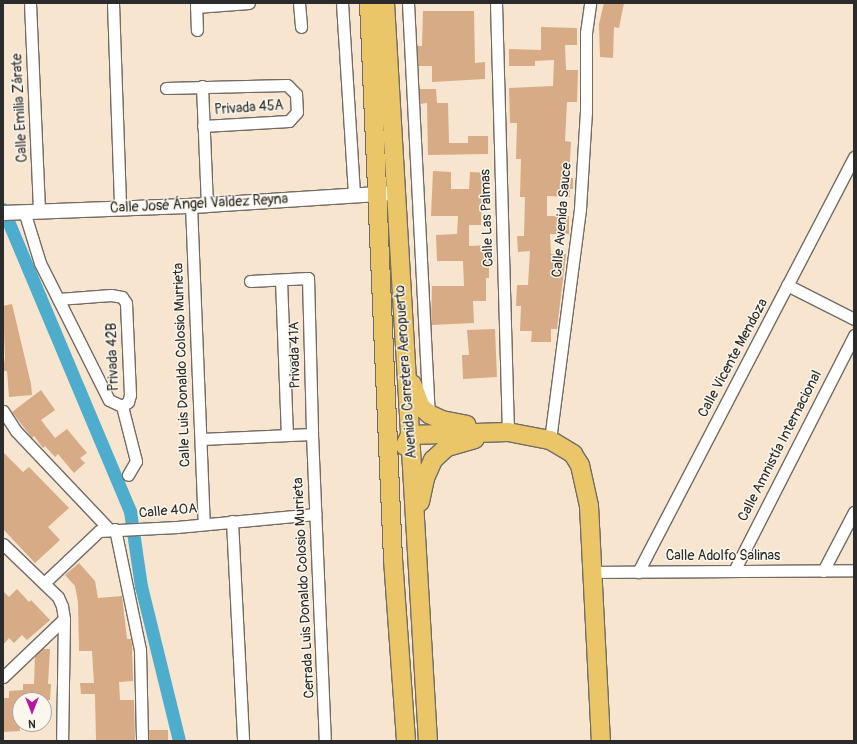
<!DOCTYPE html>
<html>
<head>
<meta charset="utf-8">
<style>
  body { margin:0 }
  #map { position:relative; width:857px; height:744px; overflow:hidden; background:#f7e5cf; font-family:Pangolin,sans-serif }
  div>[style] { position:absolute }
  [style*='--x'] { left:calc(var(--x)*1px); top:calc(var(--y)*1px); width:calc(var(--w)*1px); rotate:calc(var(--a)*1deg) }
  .canal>* { height:13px; margin:-6.5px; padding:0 6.5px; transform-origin:6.5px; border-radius:6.5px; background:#4eadcd }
  .building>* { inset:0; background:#d6ab86; transform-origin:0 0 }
  .roads { filter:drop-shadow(1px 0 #726c64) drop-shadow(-1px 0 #726c64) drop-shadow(0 1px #726c64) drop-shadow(0 -1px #726c64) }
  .minor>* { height:11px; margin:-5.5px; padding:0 5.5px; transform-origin:5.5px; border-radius:5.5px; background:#fff }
  .tertiary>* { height:14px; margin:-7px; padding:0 7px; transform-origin:7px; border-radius:7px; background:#fff }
  .primary>* { height:18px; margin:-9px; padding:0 9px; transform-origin:9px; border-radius:9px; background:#ebc669 }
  span { translate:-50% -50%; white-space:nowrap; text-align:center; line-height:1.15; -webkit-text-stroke:3px #fbf7ec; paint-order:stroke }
  .street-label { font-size:14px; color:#2b2b2b }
  .frame { position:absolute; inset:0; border:4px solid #2b2b2b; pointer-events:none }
  .north { position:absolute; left:12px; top:692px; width:40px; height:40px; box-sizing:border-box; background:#fbf7ec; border:1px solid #a8a59f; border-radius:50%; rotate:180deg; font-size:11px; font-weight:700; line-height:16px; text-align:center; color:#2b2b2b }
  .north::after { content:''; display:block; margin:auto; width:14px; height:18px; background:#b5179e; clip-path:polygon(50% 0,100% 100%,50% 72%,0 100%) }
</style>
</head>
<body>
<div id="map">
  <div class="canal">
    <div style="--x:3;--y:209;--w:328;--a:67.2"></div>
    <div style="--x:130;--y:511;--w:76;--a:81.7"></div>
    <div style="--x:141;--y:586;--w:160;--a:76.2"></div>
  </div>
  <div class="building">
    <div style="clip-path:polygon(604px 3px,624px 3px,619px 28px,614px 27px,613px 58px,600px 57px,599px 24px)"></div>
    <div style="clip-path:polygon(423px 11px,474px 11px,475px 63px,485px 62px,485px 79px,432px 82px,432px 66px,418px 66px,417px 46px,422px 46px)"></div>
    <div style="clip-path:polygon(541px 27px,577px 28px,577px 45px,565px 45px,566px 70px,578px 70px,577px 102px,567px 102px,565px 141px,571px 142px,569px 178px,573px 178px,573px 189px,570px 189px,570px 197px,547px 196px,547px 216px,569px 216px,569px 234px,550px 234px,551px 254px,566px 254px,557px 329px,551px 329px,551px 342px,531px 342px,532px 331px,520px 331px,521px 306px,516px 306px,517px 285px,528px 285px,530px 251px,518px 252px,517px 236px,524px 236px,525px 197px,520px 197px,521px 159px,516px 159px,517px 123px,510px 123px,509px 88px,553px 86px,554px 60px,535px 61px,535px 66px,509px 66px,509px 49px,541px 50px)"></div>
    <div style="clip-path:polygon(420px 89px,436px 89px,437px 103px,448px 103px,449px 143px,468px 143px,468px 136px,488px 136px,488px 154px,428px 155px,427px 103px,420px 104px)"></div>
    <div style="clip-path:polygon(433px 171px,451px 172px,451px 189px,469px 189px,470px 172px,488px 173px,488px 183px,482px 183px,481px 225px,469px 225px,469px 246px,489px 245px,489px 278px,486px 278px,486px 301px,473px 301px,474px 323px,431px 325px,432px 286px,464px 286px,463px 261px,437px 261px,436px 235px,457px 234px,458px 216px,431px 216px)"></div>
    <div style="clip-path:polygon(12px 304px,31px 384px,32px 395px,9px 397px,7px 371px,3px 371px,5px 357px,3px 306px)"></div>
    <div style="clip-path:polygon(495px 329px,497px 377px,463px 379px,462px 355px,469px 355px,467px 330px)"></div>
    <div style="clip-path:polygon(41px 390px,55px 410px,41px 420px,55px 438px,67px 429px,87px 453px,80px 458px,85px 463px,74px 473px,58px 454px,55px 457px,45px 446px,43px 448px,34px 436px,32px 438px,12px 412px)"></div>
    <div style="clip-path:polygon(3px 452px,23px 472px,29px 467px,69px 508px,48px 527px,60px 540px,35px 563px,3px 529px)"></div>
    <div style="clip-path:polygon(79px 563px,95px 581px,98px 598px,122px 596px,127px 639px,131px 639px,132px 644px,133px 681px,119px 682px,120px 700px,134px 700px,135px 741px,96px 741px,95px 694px,81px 694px,80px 683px,94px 683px,92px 651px,79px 651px,78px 602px,75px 586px,65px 575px)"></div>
    <div style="clip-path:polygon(17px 589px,29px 602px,31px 600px,50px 620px,27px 640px,22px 635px,14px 643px,9px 638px,3px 645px,3px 591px,9px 597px)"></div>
    <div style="clip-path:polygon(43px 649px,50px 649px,48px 684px,51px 684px,50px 700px,18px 700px,20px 731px,3px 732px,3px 698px,9px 698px,9px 691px,23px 690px,23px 684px,34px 684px,35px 656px)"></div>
    <div style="left:168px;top:730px;width:11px;height:19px;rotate:90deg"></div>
  </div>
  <div class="roads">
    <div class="minor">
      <div style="--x:30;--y:3;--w:208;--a:87.5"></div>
      <div style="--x:113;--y:3;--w:205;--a:88"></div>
      <div style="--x:196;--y:3;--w:27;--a:88"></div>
      <div style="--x:299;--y:3;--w:24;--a:85"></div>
      <div style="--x:342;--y:3;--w:193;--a:86.4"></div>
      <div style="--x:408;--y:3;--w:412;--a:87.1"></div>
      <div style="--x:496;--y:3;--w:429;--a:88.4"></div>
      <div style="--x:196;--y:7;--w:53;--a:-4.3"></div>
      <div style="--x:202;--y:86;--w:119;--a:87.6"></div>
      <div style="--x:166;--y:88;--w:121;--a:-1.4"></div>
      <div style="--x:287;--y:85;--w:13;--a:45"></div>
      <div style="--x:296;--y:94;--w:18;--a:87"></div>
      <div style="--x:297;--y:112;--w:12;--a:132"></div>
      <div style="--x:289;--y:121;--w:86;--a:176.7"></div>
      <div style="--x:191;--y:205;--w:318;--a:87.7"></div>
      <div style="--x:24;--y:211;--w:54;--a:72.9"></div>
      <div style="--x:40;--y:263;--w:153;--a:63.3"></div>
      <div style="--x:109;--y:400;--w:14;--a:25"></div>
      <div style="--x:281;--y:280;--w:155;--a:87.8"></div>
      <div style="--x:250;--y:281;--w:58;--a:-3"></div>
      <div style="--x:308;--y:278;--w:156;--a:88.5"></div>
      <div style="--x:312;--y:434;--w:307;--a:87.6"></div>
      <div style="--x:787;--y:285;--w:75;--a:26.9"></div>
      <div style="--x:58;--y:299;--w:53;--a:-4.3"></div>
      <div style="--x:111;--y:295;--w:11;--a:10"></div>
      <div style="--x:122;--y:297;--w:7;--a:56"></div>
      <div style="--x:126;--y:303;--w:92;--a:87.5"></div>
      <div style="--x:130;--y:395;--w:7;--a:106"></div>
      <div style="--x:128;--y:402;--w:7;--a:146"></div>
      <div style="--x:122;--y:406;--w:57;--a:75.7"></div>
      <div style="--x:136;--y:461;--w:16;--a:120"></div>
      <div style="--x:3;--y:411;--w:24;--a:57"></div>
      <div style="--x:16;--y:431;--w:135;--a:46.5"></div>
      <div style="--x:201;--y:439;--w:111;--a:-2.6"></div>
      <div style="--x:550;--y:440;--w:233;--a:-82.6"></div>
      <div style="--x:580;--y:209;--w:97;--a:-86.5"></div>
      <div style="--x:586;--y:112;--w:79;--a:-90"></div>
      <div style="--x:586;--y:33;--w:30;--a:-82"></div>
      <div style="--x:232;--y:521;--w:220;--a:87.1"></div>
      <div style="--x:115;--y:529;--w:124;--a:78.3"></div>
      <div style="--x:140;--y:650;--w:91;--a:88.7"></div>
      <div style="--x:3;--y:544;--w:76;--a:43.9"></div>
      <div style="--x:58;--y:597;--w:10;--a:66"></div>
      <div style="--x:62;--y:606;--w:13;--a:81"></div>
      <div style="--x:64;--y:619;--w:122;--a:90.9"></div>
      <div style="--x:734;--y:571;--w:265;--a:-63"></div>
      <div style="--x:823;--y:571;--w:67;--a:-62.3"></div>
      <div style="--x:592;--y:572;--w:262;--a:-0.4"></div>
      <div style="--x:638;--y:572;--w:468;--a:-62.5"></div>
      <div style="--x:44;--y:583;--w:76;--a:-43.4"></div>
      <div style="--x:99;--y:531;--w:78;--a:-2.9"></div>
      <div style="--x:177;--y:527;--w:139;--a:-5.4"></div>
      <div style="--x:3;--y:677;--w:84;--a:-43.6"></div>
    </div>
    <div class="tertiary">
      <div style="--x:3;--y:213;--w:204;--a:-2.2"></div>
      <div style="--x:207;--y:205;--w:187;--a:-3.7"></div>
    </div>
    <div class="primary">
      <div style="--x:369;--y:3;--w:557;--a:87.53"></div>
      <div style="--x:393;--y:559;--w:182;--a:85.9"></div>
      <div style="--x:385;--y:3;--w:739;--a:86.67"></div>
      <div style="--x:412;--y:384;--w:25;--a:69"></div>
      <div style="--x:421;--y:407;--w:11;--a:41"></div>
      <div style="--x:429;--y:414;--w:14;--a:25"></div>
      <div style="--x:442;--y:420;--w:25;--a:11"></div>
      <div style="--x:405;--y:446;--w:12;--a:-66"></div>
      <div style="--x:410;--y:435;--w:98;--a:-1.8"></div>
      <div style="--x:508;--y:432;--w:43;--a:10.8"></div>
      <div style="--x:550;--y:440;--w:27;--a:31"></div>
      <div style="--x:573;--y:454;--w:13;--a:58"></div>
      <div style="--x:580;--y:465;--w:42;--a:77.6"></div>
      <div style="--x:589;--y:506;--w:235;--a:87.1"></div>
      <div style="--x:420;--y:502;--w:25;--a:-78"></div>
      <div style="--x:425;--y:478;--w:20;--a:-66"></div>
      <div style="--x:433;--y:460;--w:19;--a:-43"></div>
      <div style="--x:447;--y:447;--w:29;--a:-16"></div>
    </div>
  </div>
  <div class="street-label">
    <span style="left:20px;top:108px;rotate:-93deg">Calle Emilia Zárate</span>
    <span style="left:249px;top:108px;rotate:-4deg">Privada 45A</span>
    <span style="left:199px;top:204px;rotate:-3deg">Calle José Ángel Valdez Reyna</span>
    <span style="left:487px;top:218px;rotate:-92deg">Calle Las Palmas</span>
    <span style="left:562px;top:220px;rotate:-85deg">Calle Avenida Sauce</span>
    <span style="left:295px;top:355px;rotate:-91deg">Privada 41A</span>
    <span style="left:113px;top:357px;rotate:-92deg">Privada 42B</span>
    <span style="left:733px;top:358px;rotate:-62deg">Calle Vicente Mendoza</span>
    <span style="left:182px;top:365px;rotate:-92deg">Calle Luis Donaldo Colosio Murrieta</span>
    <span style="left:406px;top:372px;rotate:-94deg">Avenida Carretera Aeropuerto</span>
    <span style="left:780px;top:446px;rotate:-63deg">Calle Amnistía Internacional</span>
    <span style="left:168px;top:511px;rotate:-5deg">Calle 40A</span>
    <span style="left:723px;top:556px">Calle Adolfo Salinas</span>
    <span style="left:304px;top:588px;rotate:-93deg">Cerrada Luis Donaldo Colosio Murrieta</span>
  </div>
  <div class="frame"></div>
  <div class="north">N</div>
</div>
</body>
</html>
